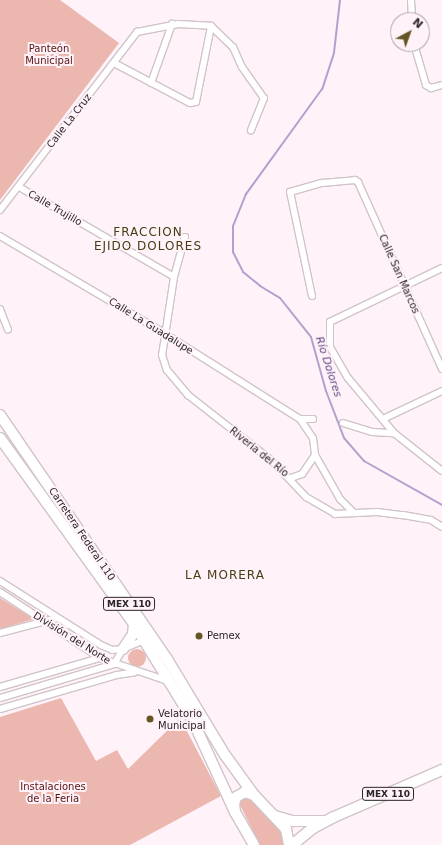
<!DOCTYPE html>
<html>
<head>
<meta charset="utf-8">
<style>
  body { margin:0 }
  #map { position:relative; width:442px; height:845px; overflow:hidden; background:#fff2f9; font-family:"DejaVu Sans",sans-serif }
  div>[style] { position:absolute }
  [style*='--x'] { left:calc(var(--x)*1px); top:calc(var(--y)*1px); width:calc(var(--w)*1px); rotate:calc(var(--a)*1deg) }
  .green>* { inset:0; background:#ebb7af }
  .round { border-radius:50% }
  .stream>* { height:2px; margin:-1px; padding:0 1px; transform-origin:1px; border-radius:1px; background:#b2a1cf }
  .roads { filter:drop-shadow(1px 0 #d0c4ca) drop-shadow(-1px 0 #d0c4ca) drop-shadow(0 1px #d0c4ca) drop-shadow(0 -1px #d0c4ca) }
  .minor>* { height:6px; margin:-3px; padding:0 3px; transform-origin:3px; border-radius:3px; background:#fff }
  .primary>* { height:10px; margin:-5px; padding:0 5px; transform-origin:5px; border-radius:5px; background:#fff }
  .dots>* { width:11px; height:11px; translate:-50% -50%; box-sizing:border-box; border:2px solid #fff2f9; border-radius:50% }
  span { translate:-50% -50%; white-space:nowrap; text-align:center; line-height:1.15; -webkit-text-stroke:4px #fff2f9; paint-order:stroke }
  .shield-label span { padding:1px 3px; background:#fff2f9; border:1px solid; border-radius:3px; -webkit-text-stroke-width:0 }
  .shield-label { font-size:9px; color:#2a2528; font-weight:700 }
  .park-label { font-size:10px; color:#561410 }
  .street-label { font-size:10px; color:#2a2528 }
  .poi-label { font-size:10px; color:#2a2528 }
  .left { translate:0 -50%; text-align:left }
  .water-label { font-size:11px; color:#624985; font-style:italic }
  .quarter-label { font-size:12px; color:#483c13; letter-spacing:1px }
  .north { position:absolute; left:390px; top:12px; width:40px; height:40px; box-sizing:border-box; background:#fff2f9; border:1px solid #aaa0a5; border-radius:50%; rotate:41deg; font-size:11px; font-weight:700; line-height:16px; text-align:center; color:#2a2528 }
  .north::after { content:''; display:block; margin:auto; width:14px; height:18px; background:#655522; clip-path:polygon(50% 0,100% 100%,50% 72%,0 100%) }
</style>
</head>
<body>
<div id="map">
  <div class="green">
    <div style="clip-path:polygon(0 0,60px 0,119px 43px,0 200px)"></div>
    <div style="clip-path:polygon(0 598px,34px 619px,0 629px)"></div>
    <div class="round" style="left:128px;top:649px;width:18px;height:18px"></div>
    <div style="clip-path:polygon(61px 698px,96px 761px,117px 750px,128px 769px,180px 718px,221px 796px,130px 845px,0 845px,0 717px)"></div>
    <div style="clip-path:polygon(248px 793px,283px 829px,287px 845px,260px 845px,240px 805px,239px 801px)"></div>
  </div>
  <div class="stream">
    <div style="--x:340;--y:0;--w:53;--a:96.5"></div>
    <div style="--x:334;--y:53;--w:38;--a:108"></div>
    <div style="--x:322;--y:89;--w:130;--a:125.9"></div>
    <div style="--x:246;--y:194;--w:35;--a:112"></div>
    <div style="--x:233;--y:226;--w:26;--a:90"></div>
    <div style="--x:233;--y:252;--w:22;--a:63"></div>
    <div style="--x:243;--y:272;--w:22;--a:39"></div>
    <div style="--x:260;--y:286;--w:23;--a:31"></div>
    <div style="--x:280;--y:298;--w:50;--a:51.5"></div>
    <div style="--x:311;--y:337;--w:56;--a:74.5"></div>
    <div style="--x:326;--y:391;--w:50;--a:69"></div>
    <div style="--x:344;--y:438;--w:30;--a:49"></div>
    <div style="--x:364;--y:461;--w:90;--a:29.4"></div>
  </div>
  <div class="roads">
    <div class="minor">
      <div style="--x:411;--y:0;--w:20;--a:87"></div>
      <div style="--x:414;--y:44;--w:43;--a:73.7"></div>
      <div style="--x:426;--y:85;--w:6;--a:31"></div>
      <div style="--x:431;--y:88;--w:11;--a:-15"></div>
      <div style="--x:114;--y:63;--w:86;--a:27.8"></div>
      <div style="--x:190;--y:103;--w:6;--a:-9"></div>
      <div style="--x:196;--y:102;--w:77;--a:-78.8"></div>
      <div style="--x:151;--y:83;--w:63;--a:-70.4"></div>
      <div style="--x:19;--y:187;--w:179;--a:30.1"></div>
      <div style="--x:0;--y:210;--w:225;--a:-52.4"></div>
      <div style="--x:137;--y:32;--w:42;--a:-11"></div>
      <div style="--x:178;--y:24;--w:33;--a:3"></div>
      <div style="--x:211;--y:26;--w:30;--a:44"></div>
      <div style="--x:233;--y:47;--w:22;--a:66"></div>
      <div style="--x:242;--y:67;--w:38;--a:55"></div>
      <div style="--x:264;--y:98;--w:35;--a:112"></div>
      <div style="--x:0;--y:236;--w:185;--a:30.6"></div>
      <div style="--x:159;--y:330;--w:167;--a:32.3"></div>
      <div style="--x:300;--y:419;--w:23;--a:56"></div>
      <div style="--x:313;--y:438;--w:17;--a:83"></div>
      <div style="--x:315;--y:455;--w:23;--a:124"></div>
      <div style="--x:302;--y:474;--w:12;--a:160"></div>
      <div style="--x:185;--y:237;--w:41;--a:105.4"></div>
      <div style="--x:174;--y:277;--w:79;--a:98.7"></div>
      <div style="--x:162;--y:355;--w:16;--a:72"></div>
      <div style="--x:167;--y:370;--w:33;--a:50"></div>
      <div style="--x:188;--y:395;--w:105;--a:38.1"></div>
      <div style="--x:271;--y:460;--w:51;--a:46.6"></div>
      <div style="--x:306;--y:497;--w:34;--a:30"></div>
      <div style="--x:335;--y:514;--w:42;--a:-2.7"></div>
      <div style="--x:377;--y:512;--w:26;--a:7"></div>
      <div style="--x:403;--y:515;--w:28;--a:10"></div>
      <div style="--x:431;--y:520;--w:13;--a:32"></div>
      <div style="--x:442;--y:268;--w:124;--a:154.3"></div>
      <div style="--x:330;--y:322;--w:25;--a:90"></div>
      <div style="--x:330;--y:347;--w:36;--a:60"></div>
      <div style="--x:348;--y:378;--w:72;--a:50.1"></div>
      <div style="--x:394;--y:433;--w:61;--a:38.4"></div>
      <div style="--x:312;--y:296;--w:106;--a:-101.9"></div>
      <div style="--x:290;--y:192;--w:33;--a:-16"></div>
      <div style="--x:322;--y:183;--w:33;--a:-5"></div>
      <div style="--x:355;--y:180;--w:4;--a:34"></div>
      <div style="--x:358;--y:182;--w:205;--a:65.8"></div>
      <div style="--x:0;--y:309;--w:22;--a:69"></div>
      <div style="--x:300;--y:419;--w:13;--a:0"></div>
      <div style="--x:383;--y:419;--w:65;--a:-25.4"></div>
      <div style="--x:343;--y:423;--w:30;--a:17"></div>
      <div style="--x:372;--y:432;--w:22;--a:3"></div>
      <div style="--x:315;--y:455;--w:51;--a:60.4"></div>
      <div style="--x:340;--y:499;--w:20;--a:45"></div>
      <div style="--x:0;--y:581;--w:120;--a:32.4"></div>
      <div style="--x:101;--y:645;--w:12;--a:24"></div>
      <div style="--x:112;--y:650;--w:11;--a:-5"></div>
      <div style="--x:123;--y:649;--w:23;--a:-23"></div>
      <div style="--x:0;--y:592;--w:120;--a:33.4"></div>
      <div style="--x:100;--y:658;--w:72;--a:18.7"></div>
      <div style="--x:0;--y:633;--w:59;--a:-14.7"></div>
      <div style="--x:0;--y:687;--w:104;--a:-16.2"></div>
      <div style="--x:0;--y:698;--w:119;--a:-16.6"></div>
      <div style="--x:114;--y:664;--w:17;--a:-59"></div>
      <div style="--x:0;--y:709;--w:122;--a:-16.2"></div>
      <div style="--x:117;--y:675;--w:18;--a:-9"></div>
    </div>
    <div class="primary">
      <div style="--x:0;--y:415;--w:296;--a:55.6"></div>
      <div style="--x:167;--y:659;--w:112;--a:58.9"></div>
      <div style="--x:225;--y:755;--w:49;--a:54.1"></div>
      <div style="--x:0;--y:438;--w:229;--a:54.2"></div>
      <div style="--x:134;--y:624;--w:111;--a:58.6"></div>
      <div style="--x:192;--y:719;--w:102;--a:65.2"></div>
      <div style="--x:123;--y:649;--w:18;--a:-56"></div>
      <div style="--x:133;--y:634;--w:10;--a:-84"></div>
      <div style="--x:275;--y:816;--w:19;--a:16"></div>
      <div style="--x:293;--y:821;--w:29;--a:0"></div>
      <div style="--x:254;--y:845;--w:38;--a:-120"></div>
      <div style="--x:235;--y:812;--w:8;--a:-97"></div>
      <div style="--x:234;--y:804;--w:7;--a:-74"></div>
      <div style="--x:236;--y:797;--w:10;--a:-29"></div>
      <div style="--x:245;--y:792;--w:9;--a:18"></div>
      <div style="--x:254;--y:795;--w:47;--a:46.7"></div>
      <div style="--x:286;--y:829;--w:16;--a:79"></div>
      <div style="--x:292;--y:845;--w:27;--a:-39"></div>
      <div style="--x:313;--y:828;--w:24;--a:-28"></div>
      <div style="--x:334;--y:817;--w:118;--a:-23.5"></div>
    </div>
  </div>
  <div class="dots">
    <div style="left:199px;top:636px;background:#655522"></div>
    <div style="left:150px;top:719px;background:#655522"></div>
  </div>
  <div class="shield-label">
    <span style="left:129px;top:604px">MEX 110</span>
    <span style="left:388px;top:794px">MEX 110</span>
  </div>
  <div class="park-label">
    <span style="left:49px;top:54px">Panteón<br>Municipal</span>
    <span style="left:53px;top:792px">Instalaciones<br>de la Feria</span>
  </div>
  <div class="street-label">
    <span style="left:69px;top:121px;rotate:-52deg">Calle La Cruz</span>
    <span style="left:55px;top:208px;rotate:30deg">Calle Trujillo</span>
    <span style="left:399px;top:274px;rotate:66deg">Calle San Marcos</span>
    <span style="left:151px;top:326px;rotate:32deg">Calle La Guadalupe</span>
    <span style="left:259px;top:452px;rotate:39deg">Riveria del Río</span>
    <span style="left:82px;top:534px;rotate:56deg">Carretera Federal 110</span>
    <span style="left:72px;top:638px;rotate:32deg">División del Norte</span>
  </div>
  <div class="poi-label">
    <span class="left" style="left:207px;top:636px">Pemex</span>
    <span class="left" style="left:158px;top:719px">Velatorio<br>Municipal</span>
  </div>
  <div class="water-label">
    <span style="left:328px;top:367px;rotate:72deg">Río Dolores</span>
  </div>
  <div class="quarter-label">
    <span style="left:148px;top:240px">FRACCION<br>EJIDO DOLORES</span>
    <span style="left:225px;top:576px">LA MORERA</span>
  </div>
  <div class="north">N</div>
</div>
</body>
</html>
